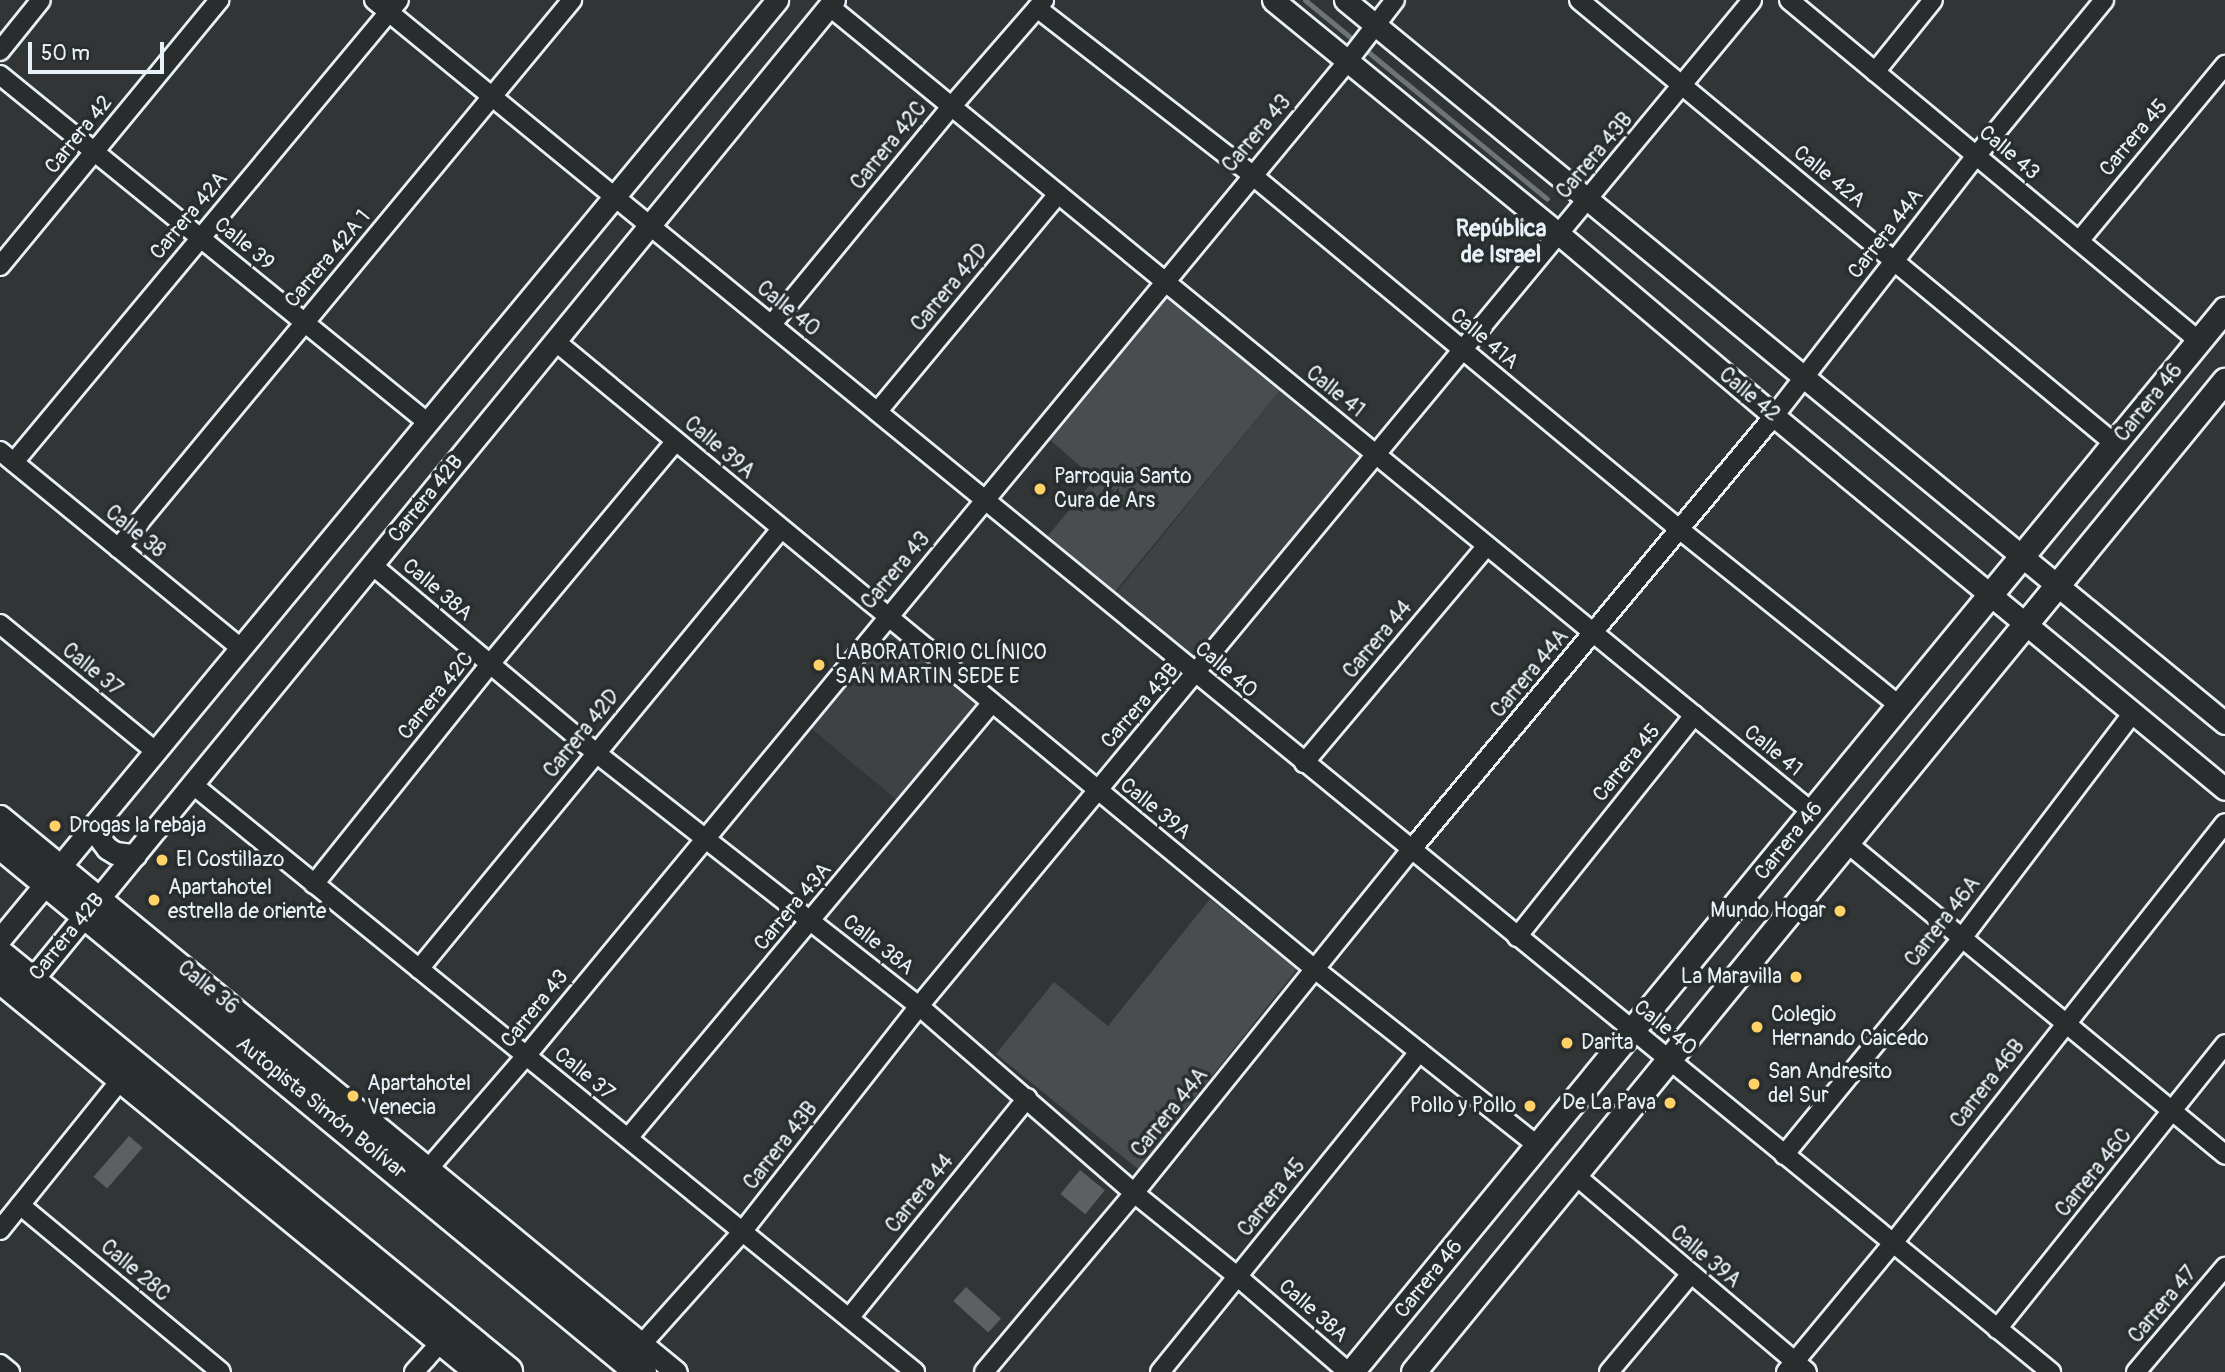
<!DOCTYPE html>
<html>
<head>
<meta charset="utf-8">
<style>
  body { margin:0 }
  #map { position:relative; width:2225px; height:1372px; overflow:hidden; background:#323536; font-family:Pangolin,sans-serif }
  div>[style] { position:absolute }
  [style*='--x'] { left:calc(var(--x)*1px); top:calc(var(--y)*1px); width:calc(var(--w)*1px); rotate:calc(var(--a)*1deg) }
  .built>* { inset:0; background:#3f4244; transform-origin:0 0 }
  .green>* { inset:0; background:#494d4f }
  .stream>* { height:5px; margin:-2.5px; padding:0 2.5px; transform-origin:2.5px; border-radius:2.5px; background:#6e7376 }
  .building>* { inset:0; background:#5c6063; transform-origin:0 0 }
  .roads { filter:drop-shadow(2px 0 #e8f1f8) drop-shadow(-2px 0 #e8f1f8) drop-shadow(0 2px #e8f1f8) drop-shadow(0 -2px #e8f1f8) }
  .minor>* { height:18px; margin:-9px; padding:0 9px; transform-origin:9px; border-radius:9px; background:#2a2d2e }
  .tertiary>* { height:21px; margin:-10.5px; padding:0 10.5px; transform-origin:10.5px; border-radius:10.5px; background:#2a2d2e }
  .secondary>* { height:24px; margin:-12px; padding:0 12px; transform-origin:12px; border-radius:12px; background:#2a2d2e }
  .trunk>* { height:30px; margin:-15px; padding:0 15px; transform-origin:15px; border-radius:15px; background:#2a2d2e }
  .dots>* { width:19px; height:19px; translate:-50% -50%; box-sizing:border-box; border:4px solid #2a2d2e; border-radius:50% }
  span { translate:-50% -50%; white-space:nowrap; text-align:center; line-height:1.15; -webkit-text-stroke:7px #2a2d2e; paint-order:stroke }
  .street-label { font-size:21px; color:#e8f1f8 }
  .poi-label { font-size:21px; color:#e8f1f8 }
  .left { translate:0 -50%; text-align:left }
  .right { translate:-100% -50%; text-align:right }
  .neighbourhood-label { font-size:23px; color:#e8f1f8; font-weight:700 }
  .scale { position:absolute; left:28px; top:42px; width:136px; height:32px; box-sizing:border-box; border:4px solid #e8f1f8; border-top:0; padding-left:9px; font-size:21px; line-height:24px; white-space:nowrap; color:#e8f1f8; -webkit-text-stroke:5px #2a2d2e; paint-order:stroke }
</style>
</head>
<body>
<div id="map">
  <div class="built">
    <div style="left:1287px;top:382px;width:116px;height:281px;rotate:39deg"></div>
    <div style="left:887px;top:617px;width:136px;height:134px;rotate:40deg"></div>
  </div>
  <div class="green">
    <div style="clip-path:polygon(1165px 282px,1287px 382px,1109px 599px,1041px 544px,1095px 479px,1041px 432px)"></div>
    <div style="clip-path:polygon(1210px 899px,1297px 969px,1138px 1169px,996px 1054px,1054px 982px,1108px 1026px)"></div>
  </div>
  <div class="stream">
    <div style="--x:1305;--y:0;--w:313;--a:39.4"></div>
  </div>
  <div class="building">
    <div style="left:129px;top:1136px;width:18px;height:54px;rotate:41deg"></div>
    <div style="left:1080px;top:1170px;width:32px;height:31px;rotate:39deg"></div>
    <div style="left:966px;top:1287px;width:47px;height:19px;rotate:42deg"></div>
  </div>
  <div class="roads">
    <div class="minor">
      <div style="--x:374;--y:0;--w:2167;--a:39.29"></div>
      <div style="--x:1579;--y:0;--w:696;--a:39.64"></div>
      <div style="--x:1789;--y:0;--w:533;--a:39.75"></div>
      <div style="--x:829;--y:6;--w:1271;--a:39.35"></div>
      <div style="--x:1037;--y:8;--w:272;--a:37.8"></div>
      <div style="--x:1252;--y:175;--w:555;--a:39.66"></div>
      <div style="--x:1679;--y:529;--w:283;--a:38.7"></div>
      <div style="--x:0;--y:51;--w:65;--a:-51.2"></div>
      <div style="--x:1875;--y:72;--w:92;--a:-51.1"></div>
      <div style="--x:0;--y:75;--w:550;--a:39.1"></div>
      <div style="--x:2079;--y:241;--w:229;--a:-50.3"></div>
      <div style="--x:0;--y:266;--w:345;--a:-50.5"></div>
      <div style="--x:772;--y:324;--w:281;--a:-50.5"></div>
      <div style="--x:951;--y:107;--w:142;--a:-49"></div>
      <div style="--x:555;--y:341;--w:987;--a:39.58"></div>
      <div style="--x:1316;--y:970;--w:283;--a:38.4"></div>
      <div style="--x:878;--y:411;--w:282;--a:-50.3"></div>
      <div style="--x:0;--y:451;--w:311;--a:39.3"></div>
      <div style="--x:14;--y:462;--w:601;--a:-50.19"></div>
      <div style="--x:118;--y:548;--w:712;--a:-50.36"></div>
      <div style="--x:372;--y:565;--w:292;--a:40"></div>
      <div style="--x:596;--y:753;--w:410;--a:38.1"></div>
      <div style="--x:919;--y:1006;--w:285;--a:41"></div>
      <div style="--x:1134;--y:1193;--w:134;--a:38.9"></div>
      <div style="--x:1238;--y:1277;--w:145;--a:40.8"></div>
      <div style="--x:0;--y:624;--w:200;--a:39.3"></div>
      <div style="--x:1304;--y:763;--w:284;--a:-49.9"></div>
      <div style="--x:192;--y:784;--w:932;--a:39.12"></div>
      <div style="--x:1847;--y:843;--w:490;--a:39.5"></div>
      <div style="--x:314;--y:884;--w:282;--a:-51.3"></div>
      <div style="--x:490;--y:664;--w:290;--a:-50.2"></div>
      <div style="--x:1517;--y:937;--w:284;--a:-51.4"></div>
      <div style="--x:419;--y:969;--w:570;--a:-50.55"></div>
      <div style="--x:628;--y:1138;--w:566;--a:-50.09"></div>
      <div style="--x:1784;--y:1155;--w:281;--a:-50.6"></div>
      <div style="--x:1962;--y:938;--w:283;--a:-52.8"></div>
      <div style="--x:428;--y:1169;--w:150;--a:-49.1"></div>
      <div style="--x:526;--y:1056;--w:1291;--a:-50.44"></div>
      <div style="--x:1348;--y:61;--w:77;--a:-52.4"></div>
      <div style="--x:1575;--y:1175;--w:304;--a:40.3"></div>
      <div style="--x:20;--y:1205;--w:261;--a:39.7"></div>
      <div style="--x:0;--y:1230;--w:191;--a:-51.2"></div>
      <div style="--x:849;--y:1318;--w:283;--a:-51"></div>
      <div style="--x:1997;--y:1329;--w:365;--a:-51.3"></div>
      <div style="--x:642;--y:1344;--w:150;--a:-48.2"></div>
      <div style="--x:742;--y:1232;--w:287;--a:-51.9"></div>
      <div style="--x:919;--y:1006;--w:1306;--a:-50.37"></div>
      <div style="--x:0;--y:1364;--w:13;--a:39"></div>
      <div style="--x:414;--y:1372;--w:39;--a:-48"></div>
      <div style="--x:984;--y:1372;--w:234;--a:-50"></div>
      <div style="--x:1134;--y:1193;--w:441;--a:-51.1"></div>
      <div style="--x:1411;--y:850;--w:566;--a:-50.09"></div>
      <div style="--x:1774;--y:416;--w:329;--a:-52.2"></div>
      <div style="--x:1976;--y:156;--w:202;--a:-50.6"></div>
      <div style="--x:1160;--y:1372;--w:412;--a:-51"></div>
      <div style="--x:1609;--y:1372;--w:126;--a:-50.1"></div>
      <div style="--x:1786;--y:1372;--w:168;--a:-50.3"></div>
      <div style="--x:1893;--y:1243;--w:535;--a:-51.67"></div>
      <div style="--x:2136;--y:1372;--w:138;--a:-49.7"></div>
    </div>
    <div class="tertiary">
      <div style="--x:1273;--y:0;--w:370;--a:39.3"></div>
      <div style="--x:1559;--y:234;--w:282;--a:40.2"></div>
      <div style="--x:1774;--y:416;--w:585;--a:39.59"></div>
      <div style="--x:1345;--y:0;--w:1139;--a:39.41"></div>
      <div style="--x:0;--y:816;--w:875;--a:39.44"></div>
      <div style="--x:99;--y:820;--w:20;--a:84"></div>
      <div style="--x:101;--y:840;--w:10;--a:53"></div>
      <div style="--x:107;--y:848;--w:9;--a:32"></div>
      <div style="--x:115;--y:853;--w:20;--a:6"></div>
      <div style="--x:0;--y:939;--w:1219;--a:-50.39"></div>
      <div style="--x:0;--y:983;--w:614;--a:39.32"></div>
      <div style="--x:18;--y:997;--w:1288;--a:-50.7"></div>
    </div>
    <div class="secondary">
      <div style="--x:1352;--y:1372;--w:1375;--a:-50.58"></div>
      <div style="--x:1414;--y:1372;--w:1281;--a:-50.7"></div>
    </div>
    <div class="trunk">
      <div style="--x:0;--y:843;--w:831;--a:39.53"></div>
      <div style="--x:0;--y:956;--w:656;--a:39.37"></div>
    </div>
  </div>
  <div class="dots">
    <div style="left:1040px;top:489px;background:#ffd166"></div>
    <div style="left:819px;top:665px;background:#ffd166"></div>
    <div style="left:55px;top:826px;background:#ffd166"></div>
    <div style="left:162px;top:860px;background:#ffd166"></div>
    <div style="left:154px;top:900px;background:#ffd166"></div>
    <div style="left:1840px;top:911px;background:#ffd166"></div>
    <div style="left:1796px;top:977px;background:#ffd166"></div>
    <div style="left:1757px;top:1027px;background:#ffd166"></div>
    <div style="left:1567px;top:1043px;background:#ffd166"></div>
    <div style="left:1754px;top:1084px;background:#ffd166"></div>
    <div style="left:353px;top:1096px;background:#ffd166"></div>
    <div style="left:1670px;top:1103px;background:#ffd166"></div>
    <div style="left:1530px;top:1106px;background:#ffd166"></div>
  </div>
  <div class="street-label">
    <span style="left:1257px;top:134px;rotate:-50deg">Carrera 43</span>
    <span style="left:79px;top:135px;rotate:-51deg">Carrera 42</span>
    <span style="left:2134px;top:138px;rotate:-50deg">Carrera 45</span>
    <span style="left:889px;top:146px;rotate:-51deg">Carrera 42C</span>
    <span style="left:2009px;top:153px;rotate:40deg">Calle 43</span>
    <span style="left:1595px;top:156px;rotate:-50deg">Carrera 43B</span>
    <span style="left:1829px;top:177px;rotate:39deg">Calle 42A</span>
    <span style="left:189px;top:216px;rotate:-50deg">Carrera 42A</span>
    <span style="left:1886px;top:234px;rotate:-52deg">Carrera 44A</span>
    <span style="left:244px;top:244px;rotate:39deg">Calle 39</span>
    <span style="left:328px;top:259px;rotate:-50deg">Carrera 42A 1</span>
    <span style="left:950px;top:288px;rotate:-50deg">Carrera 42D</span>
    <span style="left:788px;top:309px;rotate:39deg">Calle 40</span>
    <span style="left:1484px;top:339px;rotate:40deg">Calle 41A</span>
    <span style="left:1335px;top:392px;rotate:39deg">Calle 41</span>
    <span style="left:1749px;top:395px;rotate:40deg">Calle 42</span>
    <span style="left:2149px;top:403px;rotate:-51deg">Carrera 46</span>
    <span style="left:719px;top:448px;rotate:40deg">Calle 39A</span>
    <span style="left:426px;top:499px;rotate:-51deg">Carrera 42B</span>
    <span style="left:135px;top:532px;rotate:39deg">Calle 38</span>
    <span style="left:896px;top:571px;rotate:-50deg">Carrera 43</span>
    <span style="left:437px;top:590px;rotate:40deg">Calle 38A</span>
    <span style="left:1378px;top:640px;rotate:-50deg">Carrera 44</span>
    <span style="left:92px;top:670px;rotate:39deg">Calle 37</span>
    <span style="left:1226px;top:670px;rotate:40deg">Calle 40</span>
    <span style="left:1530px;top:674px;rotate:-50deg">Carrera 44A</span>
    <span style="left:436px;top:696px;rotate:-51deg">Carrera 42C</span>
    <span style="left:1140px;top:706px;rotate:-49deg">Carrera 43B</span>
    <span style="left:582px;top:734px;rotate:-51deg">Carrera 42D</span>
    <span style="left:1773px;top:751px;rotate:39deg">Calle 41</span>
    <span style="left:1627px;top:763px;rotate:-51deg">Carrera 45</span>
    <span style="left:1155px;top:809px;rotate:39deg">Calle 39A</span>
    <span style="left:1789px;top:841px;rotate:-51deg">Carrera 46</span>
    <span style="left:793px;top:907px;rotate:-50deg">Carrera 43A</span>
    <span style="left:1943px;top:922px;rotate:-52deg">Carrera 46A</span>
    <span style="left:67px;top:937px;rotate:-51deg">Carrera 42B</span>
    <span style="left:878px;top:945px;rotate:38deg">Calle 38A</span>
    <span style="left:208px;top:988px;rotate:39deg">Calle 36</span>
    <span style="left:535px;top:1009px;rotate:-51deg">Carrera 43</span>
    <span style="left:1665px;top:1028px;rotate:39deg">Calle 40</span>
    <span style="left:584px;top:1074px;rotate:39deg">Calle 37</span>
    <span style="left:1988px;top:1084px;rotate:-52deg">Carrera 46B</span>
    <span style="left:321px;top:1108px;rotate:39deg">Autopista Simón Bolívar</span>
    <span style="left:1170px;top:1113px;rotate:-51deg">Carrera 44A</span>
    <span style="left:781px;top:1146px;rotate:-52deg">Carrera 43B</span>
    <span style="left:2094px;top:1173px;rotate:-51deg">Carrera 46C</span>
    <span style="left:920px;top:1194px;rotate:-51deg">Carrera 44</span>
    <span style="left:1272px;top:1198px;rotate:-51deg">Carrera 45</span>
    <span style="left:1705px;top:1257px;rotate:40deg">Calle 39A</span>
    <span style="left:135px;top:1271px;rotate:40deg">Calle 28C</span>
    <span style="left:1429px;top:1279px;rotate:-51deg">Carrera 46</span>
    <span style="left:2163px;top:1305px;rotate:-50deg">Carrera 47</span>
    <span style="left:1313px;top:1311px;rotate:41deg">Calle 38A</span>
  </div>
  <div class="poi-label">
    <span class="left" style="left:1054px;top:489px">Parroquia Santo<br>Cura de Ars</span>
    <span class="left" style="left:835px;top:665px">LABORATORIO CLÍNICO<br>SAN MARTIN SEDE E</span>
    <span class="left" style="left:69px;top:826px">Drogas la rebaja</span>
    <span class="left" style="left:176px;top:860px">El Costillazo</span>
    <span class="left" style="left:168px;top:900px">Apartahotel<br>estrella de oriente</span>
    <span class="right" style="left:1826px;top:911px">Mundo Hogar</span>
    <span class="right" style="left:1782px;top:977px">La Maravilla</span>
    <span class="left" style="left:1771px;top:1027px">Colegio<br>Hernando Caicedo</span>
    <span class="left" style="left:1581px;top:1043px">Darita</span>
    <span class="left" style="left:1768px;top:1084px">San Andresito<br>del Sur</span>
    <span class="left" style="left:367px;top:1096px">Apartahotel<br>Venecia</span>
    <span class="right" style="left:1656px;top:1103px">De La Pava</span>
    <span class="right" style="left:1516px;top:1106px">Pollo y Pollo</span>
  </div>
  <div class="neighbourhood-label">
    <span style="left:1501px;top:242px">República<br>de Israel</span>
  </div>
  <div class="scale">50 m</div>
</div>
</body>
</html>
